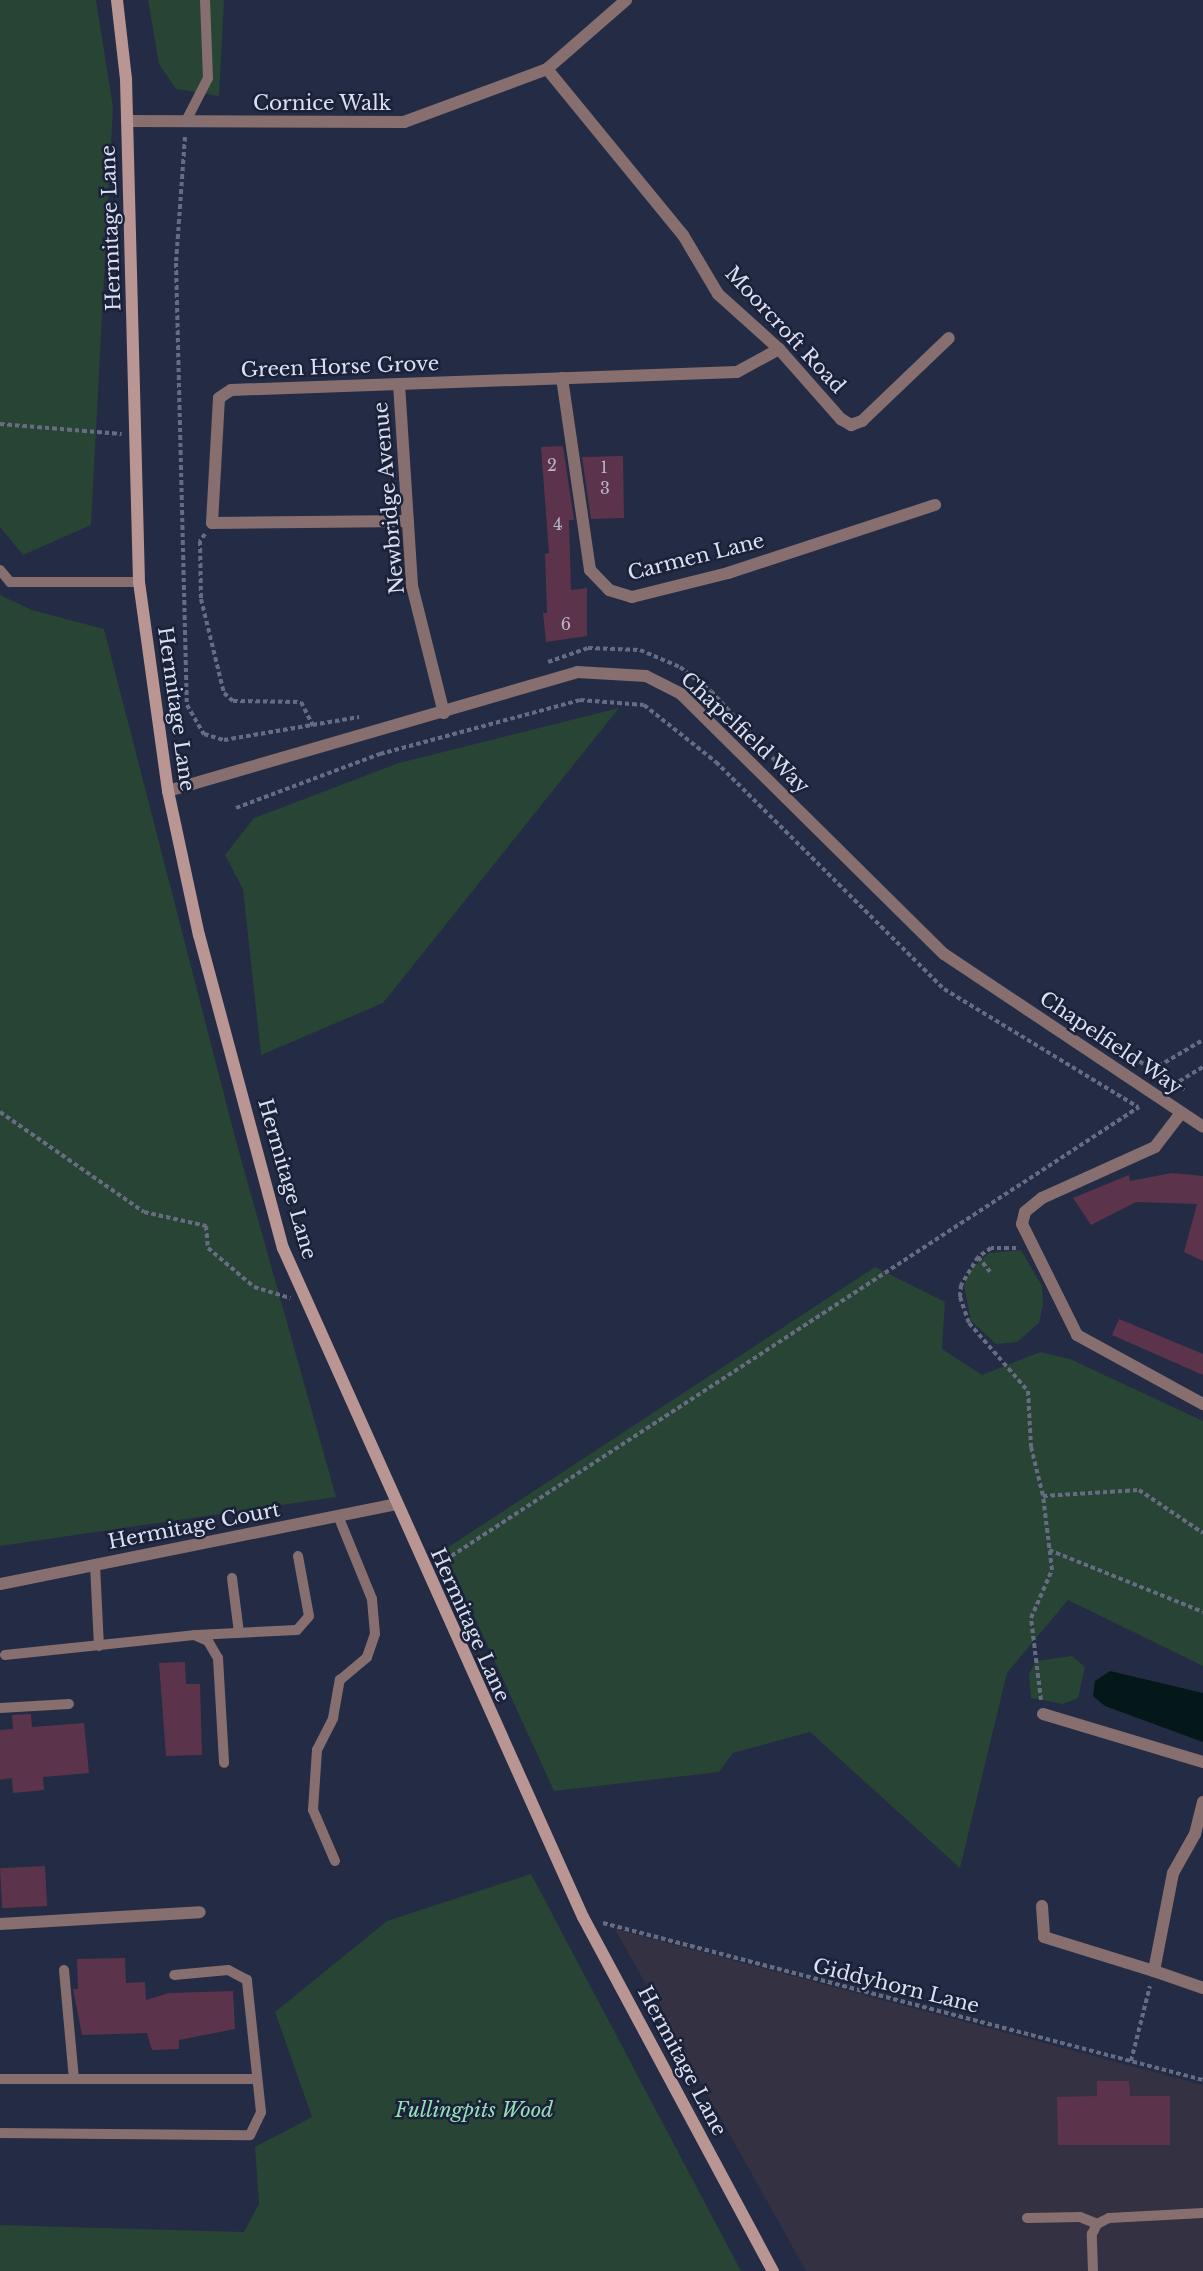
<!DOCTYPE html>
<html>
<head>
<meta charset="utf-8">
<style>
  body { margin:0 }
  #map { position:relative; width:1203px; height:2271px; overflow:hidden; background:#242b44; font-family:"Libre Baskerville",serif }
  div>[style] { position:absolute }
  [style*='--x'] { left:calc(var(--x)*1px); top:calc(var(--y)*1px); width:calc(var(--w)*1px); rotate:calc(var(--a)*1deg) }
  .medical>* { inset:0; background:#343142 }
  .green>* { inset:0; background:#274434 }
  .water>* { inset:0; background:#041819 }
  .building>* { inset:0; background:#5b344b; transform-origin:0 0 }
  .path>* { height:4px; margin-top:-2px; transform-origin:0; background:repeating-linear-gradient(90deg,#666d83 0 4.5px,transparent 0 7.5px) }
  .lane>* { height:10px; margin:-5px; padding:0 5px; transform-origin:5px; border-radius:5px; background:#866f6e }
  .street>* { height:12px; margin:-6px; padding:0 6px; transform-origin:6px; border-radius:6px; background:#866f6e }
  .secondary>* { height:12px; margin:-6px; padding:0 6px; transform-origin:6px; border-radius:6px; background:#b99593 }
  span { translate:-50% -50%; white-space:nowrap; text-align:center; line-height:1.15; -webkit-text-stroke:5px #1a2139; paint-order:stroke }
  .number-label { font-size:16px; color:#bab5c8 }
  .number-label span { -webkit-text-stroke-width:0 }
  .street-label { font-size:20px; color:#dae0f1 }
  .park-label { font-size:20px; color:#95dfb5; font-style:italic }
</style>
</head>
<body>
<div id="map">
  <div class="medical">
    <div style="clip-path:polygon(615px 1929px,1203px 2085px,1203px 2271px,806px 2271px)"></div>
  </div>
  <div class="green">
    <div style="clip-path:polygon(0 0,96px 0,113px 107px,91px 525px,23px 555px,0 527px)"></div>
    <div style="clip-path:polygon(148px 0,224px 0,219px 96px,176px 89px,159px 64px)"></div>
    <div style="clip-path:polygon(0 595px,32px 610px,104px 629px,236px 1141px,336px 1497px,0 1546px)"></div>
    <div style="clip-path:polygon(619px 708px,383px 1003px,261px 1055px,243px 889px,225px 855px,254px 818px,399px 763px)"></div>
    <div style="clip-path:polygon(1021px 1250px,1042px 1286px,1043px 1305px,1039px 1323px,1017px 1342px,996px 1344px,971px 1321px,964px 1286px,970px 1270px,989px 1253px)"></div>
    <div style="clip-path:polygon(875px 1267px,945px 1302px,942px 1349px,982px 1375px,1040px 1352px,1070px 1359px,1203px 1421px,1203px 1666px,1068px 1600px,1007px 1673px,960px 1868px,810px 1732px,733px 1753px,719px 1772px,554px 1791px,444px 1550px)"></div>
    <div style="clip-path:polygon(1072px 1656px,1085px 1667px,1078px 1698px,1063px 1704px,1031px 1698px,1029px 1674px,1036px 1661px)"></div>
    <div style="clip-path:polygon(531px 1874px,741px 2271px,0 2271px,0 2225px,244px 2232px,259px 2204px,255px 2147px,312px 2117px,275px 2012px,387px 1921px)"></div>
  </div>
  <div class="water">
    <div style="clip-path:polygon(1110px 1671px,1203px 1693px,1203px 1742px,1105px 1706px,1093px 1696px,1095px 1681px)"></div>
  </div>
  <div class="building">
    <div style="clip-path:polygon(563px 446px,574px 520px,569px 520px,571px 590px,587px 588px,587px 636px,546px 642px,543px 613px,547px 613px,545px 554px,549px 553px,541px 447px)"></div>
    <div style="clip-path:polygon(623px 456px,624px 518px,591px 519px,582px 457px)"></div>
    <div style="clip-path:polygon(1172px 1173px,1203px 1176px,1203px 1261px,1184px 1252px,1197px 1204px,1136px 1202px,1091px 1225px,1073px 1198px,1129px 1175px,1130px 1181px)"></div>
    <div style="clip-path:polygon(1119px 1319px,1203px 1354px,1203px 1375px,1112px 1335px)"></div>
    <div style="clip-path:polygon(185px 1662px,186px 1684px,200px 1684px,202px 1755px,166px 1756px,159px 1663px)"></div>
    <div style="clip-path:polygon(31px 1714px,32px 1727px,84px 1723px,89px 1773px,43px 1777px,44px 1790px,13px 1793px,12px 1778px,0 1780px,0 1730px,13px 1729px,12px 1715px)"></div>
    <div style="left:45px;top:1866px;width:40px;height:45px;rotate:87deg"></div>
    <div style="clip-path:polygon(125px 1958px,126px 1983px,145px 1982px,146px 2000px,169px 1993px,233px 1991px,235px 2029px,179px 2040px,179px 2049px,152px 2050px,147px 2033px,82px 2035px,73px 1989px,78px 1989px,77px 1959px)"></div>
    <div style="clip-path:polygon(1097px 2081px,1129px 2081px,1130px 2096px,1170px 2096px,1170px 2145px,1058px 2145px,1057px 2097px,1097px 2096px)"></div>
  </div>
  <div class="path">
    <div style="--x:185;--y:137;--w:126;--a:94.1"></div>
    <div style="--x:176;--y:263;--w:442;--a:88.6"></div>
    <div style="--x:187;--y:705;--w:34;--a:60"></div>
    <div style="--x:204;--y:734;--w:21;--a:17"></div>
    <div style="--x:224;--y:740;--w:137;--a:-9.7"></div>
    <div style="--x:0;--y:424;--w:122;--a:4.7"></div>
    <div style="--x:205;--y:534;--w:9;--a:126"></div>
    <div style="--x:200;--y:541;--w:58;--a:89"></div>
    <div style="--x:201;--y:599;--w:97;--a:76.3"></div>
    <div style="--x:224;--y:693;--w:12;--a:42"></div>
    <div style="--x:233;--y:701;--w:68;--a:0.8"></div>
    <div style="--x:301;--y:702;--w:29;--a:63"></div>
    <div style="--x:548;--y:662;--w:42;--a:-19.3"></div>
    <div style="--x:588;--y:648;--w:52;--a:2.2"></div>
    <div style="--x:640;--y:650;--w:43;--a:23"></div>
    <div style="--x:680;--y:667;--w:39;--a:38"></div>
    <div style="--x:711;--y:691;--w:121;--a:47.3"></div>
    <div style="--x:236;--y:808;--w:154;--a:-20.6"></div>
    <div style="--x:380;--y:754;--w:207;--a:-15.1"></div>
    <div style="--x:580;--y:700;--w:64;--a:4.5"></div>
    <div style="--x:644;--y:705;--w:92;--a:38.4"></div>
    <div style="--x:716;--y:762;--w:322;--a:44.9"></div>
    <div style="--x:944;--y:989;--w:227;--a:31.3"></div>
    <div style="--x:1089;--y:1029;--w:113;--a:32.7"></div>
    <div style="--x:1152;--y:1070;--w:59;--a:-30.5"></div>
    <div style="--x:1173;--y:1085;--w:35;--a:-31"></div>
    <div style="--x:0;--y:1112;--w:175;--a:34.8"></div>
    <div style="--x:144;--y:1212;--w:64;--a:12.7"></div>
    <div style="--x:206;--y:1226;--w:22;--a:85"></div>
    <div style="--x:208;--y:1248;--w:60;--a:40.3"></div>
    <div style="--x:254;--y:1287;--w:38;--a:17"></div>
    <div style="--x:1016;--y:1248;--w:25;--a:180"></div>
    <div style="--x:991;--y:1248;--w:16;--a:145"></div>
    <div style="--x:978;--y:1257;--w:33;--a:121"></div>
    <div style="--x:961;--y:1285;--w:12;--a:95"></div>
    <div style="--x:960;--y:1297;--w:28;--a:71"></div>
    <div style="--x:969;--y:1323;--w:90;--a:49.1"></div>
    <div style="--x:1028;--y:1391;--w:56;--a:86.9"></div>
    <div style="--x:1031;--y:1447;--w:50;--a:76.2"></div>
    <div style="--x:1043;--y:1496;--w:96;--a:-3.6"></div>
    <div style="--x:1139;--y:1490;--w:77;--a:33.9"></div>
    <div style="--x:978;--y:1257;--w:19;--a:51"></div>
    <div style="--x:1049;--y:1550;--w:166;--a:21.9"></div>
    <div style="--x:439;--y:1564;--w:836;--a:-33.14"></div>
    <div style="--x:1041;--y:1700;--w:83;--a:-97"></div>
    <div style="--x:1031;--y:1618;--w:52;--a:-66.4"></div>
    <div style="--x:1052;--y:1570;--w:75;--a:-96.9"></div>
    <div style="--x:603;--y:1923;--w:620;--a:14.66"></div>
    <div style="--x:1131;--y:2061;--w:77;--a:-75.8"></div>
  </div>
  <div class="lane">
    <div style="--x:186;--y:121;--w:48;--a:-62.9"></div>
    <div style="--x:208;--y:78;--w:78;--a:-92.2"></div>
    <div style="--x:0;--y:570;--w:16;--a:50"></div>
    <div style="--x:10;--y:582;--w:129;--a:0"></div>
    <div style="--x:95;--y:1565;--w:81;--a:87.2"></div>
    <div style="--x:232;--y:1578;--w:55;--a:82.7"></div>
    <div style="--x:197;--y:1635;--w:100;--a:-2.9"></div>
    <div style="--x:297;--y:1630;--w:18;--a:-49"></div>
    <div style="--x:309;--y:1616;--w:61;--a:-100.4"></div>
    <div style="--x:5;--y:1655;--w:190;--a:-6"></div>
    <div style="--x:194;--y:1635;--w:15;--a:23"></div>
    <div style="--x:208;--y:1641;--w:20;--a:60"></div>
    <div style="--x:218;--y:1658;--w:105;--a:86.7"></div>
    <div style="--x:0;--y:1708;--w:69;--a:-3.3"></div>
    <div style="--x:335;--y:1861;--w:56;--a:-113.3"></div>
    <div style="--x:313;--y:1810;--w:60;--a:-86.2"></div>
    <div style="--x:317;--y:1750;--w:36;--a:-63"></div>
    <div style="--x:333;--y:1718;--w:39;--a:-80"></div>
    <div style="--x:340;--y:1680;--w:35;--a:-40"></div>
    <div style="--x:367;--y:1657;--w:24;--a:-71"></div>
    <div style="--x:375;--y:1634;--w:35;--a:-95"></div>
    <div style="--x:372;--y:1599;--w:87;--a:-112.2"></div>
    <div style="--x:64;--y:1970;--w:109;--a:84.8"></div>
    <div style="--x:0;--y:2079;--w:257;--a:0"></div>
    <div style="--x:0;--y:2133;--w:250;--a:0.5"></div>
    <div style="--x:250;--y:2135;--w:25;--a:-64"></div>
    <div style="--x:261;--y:2112;--w:133;--a:-96.1"></div>
    <div style="--x:247;--y:1980;--w:21;--a:-152"></div>
    <div style="--x:228;--y:1970;--w:54;--a:174.7"></div>
    <div style="--x:1027;--y:2218;--w:53;--a:-1.1"></div>
    <div style="--x:1080;--y:2217;--w:18;--a:22"></div>
    <div style="--x:1093;--y:2271;--w:37;--a:-92"></div>
    <div style="--x:1092;--y:2234;--w:11;--a:-63"></div>
    <div style="--x:1097;--y:2224;--w:13;--a:-27"></div>
    <div style="--x:1109;--y:2218;--w:94;--a:-3"></div>
  </div>
  <div class="street">
    <div style="--x:547;--y:69;--w:215;--a:50.7"></div>
    <div style="--x:683;--y:235;--w:69;--a:59.3"></div>
    <div style="--x:718;--y:294;--w:82;--a:42"></div>
    <div style="--x:779;--y:349;--w:94;--a:48.5"></div>
    <div style="--x:841;--y:419;--w:12;--a:31"></div>
    <div style="--x:851;--y:425;--w:12;--a:-20"></div>
    <div style="--x:862;--y:421;--w:120;--a:-43.7"></div>
    <div style="--x:127;--y:121;--w:277;--a:0.2"></div>
    <div style="--x:404;--y:122;--w:153;--a:-20.3"></div>
    <div style="--x:547;--y:69;--w:105;--a:-41.1"></div>
    <div style="--x:562;--y:378;--w:194;--a:81.7"></div>
    <div style="--x:590;--y:570;--w:28;--a:46"></div>
    <div style="--x:609;--y:590;--w:24;--a:17"></div>
    <div style="--x:632;--y:597;--w:99;--a:-14"></div>
    <div style="--x:728;--y:573;--w:218;--a:-18.2"></div>
    <div style="--x:399;--y:384;--w:202;--a:86.3"></div>
    <div style="--x:412;--y:586;--w:131;--a:75.9"></div>
    <div style="--x:408;--y:521;--w:196;--a:179.4"></div>
    <div style="--x:212;--y:523;--w:125;--a:-86.8"></div>
    <div style="--x:219;--y:398;--w:14;--a:-34"></div>
    <div style="--x:231;--y:390;--w:506;--a:-2.04"></div>
    <div style="--x:737;--y:372;--w:48;--a:-28.7"></div>
    <div style="--x:168;--y:791;--w:426;--a:-16.2"></div>
    <div style="--x:577;--y:672;--w:69;--a:3.3"></div>
    <div style="--x:646;--y:676;--w:39;--a:27"></div>
    <div style="--x:681;--y:694;--w:370;--a:44.7"></div>
    <div style="--x:944;--y:954;--w:311;--a:33.7"></div>
    <div style="--x:1181;--y:1113;--w:43;--a:127.4"></div>
    <div style="--x:1155;--y:1147;--w:124;--a:155.7"></div>
    <div style="--x:1042;--y:1198;--w:22;--a:141"></div>
    <div style="--x:1025;--y:1212;--w:12;--a:104"></div>
    <div style="--x:1022;--y:1224;--w:124;--a:63.6"></div>
    <div style="--x:1077;--y:1335;--w:144;--a:28.7"></div>
    <div style="--x:0;--y:1584;--w:403;--a:-11.4"></div>
    <div style="--x:1043;--y:1714;--w:167;--a:16.7"></div>
    <div style="--x:1203;--y:1802;--w:33;--a:104"></div>
    <div style="--x:1195;--y:1834;--w:45;--a:119.4"></div>
    <div style="--x:1173;--y:1873;--w:100;--a:101"></div>
    <div style="--x:1154;--y:1971;--w:52;--a:19.1"></div>
    <div style="--x:1042;--y:1906;--w:31;--a:86"></div>
    <div style="--x:1044;--y:1937;--w:115;--a:17.2"></div>
    <div style="--x:0;--y:1924;--w:200;--a:-3.4"></div>
  </div>
  <div class="secondary">
    <div style="--x:117;--y:0;--w:80;--a:83.5"></div>
    <div style="--x:126;--y:79;--w:503;--a:88.52"></div>
    <div style="--x:139;--y:582;--w:211;--a:82.1"></div>
    <div style="--x:168;--y:791;--w:147;--a:77.9"></div>
    <div style="--x:199;--y:935;--w:324;--a:75"></div>
    <div style="--x:283;--y:1248;--w:733;--a:65.85"></div>
    <div style="--x:583;--y:1917;--w:402;--a:61.8"></div>
  </div>
  <div class="number-label">
    <span style="left:552px;top:465px">2</span>
    <span style="left:604px;top:467px">1</span>
    <span style="left:605px;top:488px">3</span>
    <span style="left:558px;top:524px">4</span>
    <span style="left:566px;top:624px">6</span>
  </div>
  <div class="street-label">
    <span style="left:322px;top:103px">Cornice Walk</span>
    <span style="left:111px;top:228px;rotate:-92deg">Hermitage Lane</span>
    <span style="left:785px;top:330px;rotate:47deg">Moorcroft Road</span>
    <span style="left:340px;top:367px;rotate:-2deg">Green Horse Grove</span>
    <span style="left:389px;top:498px;rotate:-95deg">Newbridge Avenue</span>
    <span style="left:696px;top:557px;rotate:-14deg">Carmen Lane</span>
    <span style="left:176px;top:709px;rotate:82deg">Hermitage Lane</span>
    <span style="left:745px;top:733px;rotate:43deg">Chapelfield Way</span>
    <span style="left:1111px;top:1043px;rotate:34deg">Chapelfield Way</span>
    <span style="left:287px;top:1179px;rotate:74deg">Hermitage Lane</span>
    <span style="left:194px;top:1526px;rotate:-11deg">Hermitage Court</span>
    <span style="left:470px;top:1625px;rotate:66deg">Hermitage Lane</span>
    <span style="left:896px;top:1986px;rotate:14deg">Giddyhorn Lane</span>
    <span style="left:682px;top:2061px;rotate:62deg">Hermitage Lane</span>
  </div>
  <div class="park-label">
    <span style="left:474px;top:2110px">Fullingpits Wood</span>
  </div>
</div>
</body>
</html>
